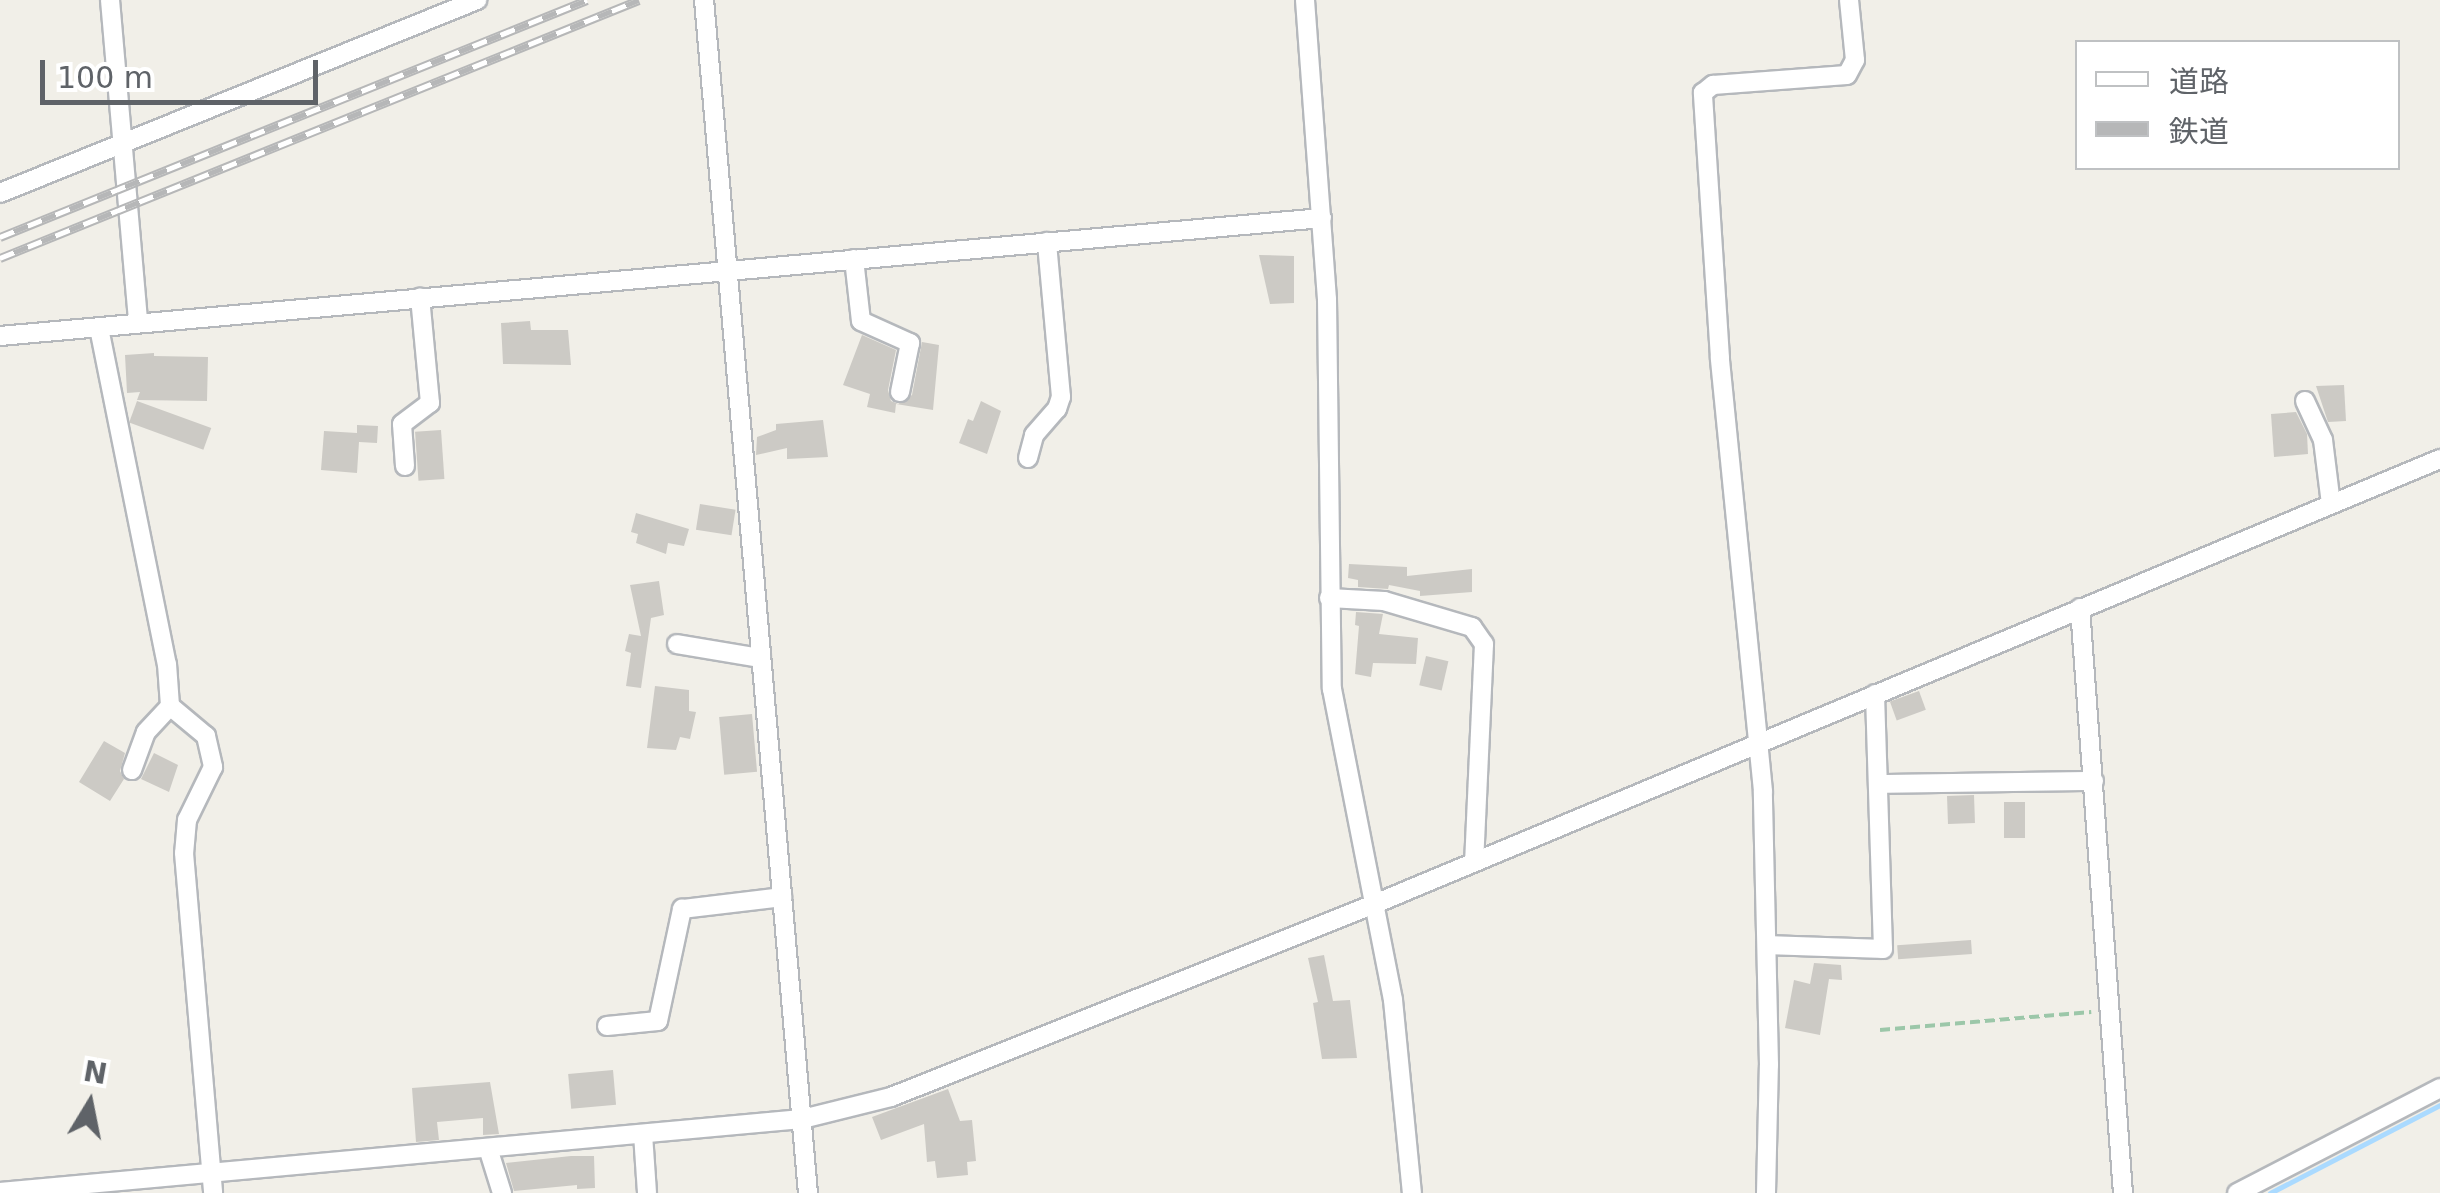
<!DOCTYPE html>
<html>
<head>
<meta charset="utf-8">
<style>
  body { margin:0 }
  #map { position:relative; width:2440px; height:1193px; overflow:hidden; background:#f1efe8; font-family:"DejaVu Sans","Noto Sans JP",sans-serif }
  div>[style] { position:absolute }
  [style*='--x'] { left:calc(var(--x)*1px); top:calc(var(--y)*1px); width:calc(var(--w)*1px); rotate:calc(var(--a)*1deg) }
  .stream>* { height:5px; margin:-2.5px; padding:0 2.5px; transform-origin:2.5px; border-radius:2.5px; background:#aadaff }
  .building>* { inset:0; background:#cccac5; transform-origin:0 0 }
  .path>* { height:4px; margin-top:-2px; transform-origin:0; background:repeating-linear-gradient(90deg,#9cc7a9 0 10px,transparent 0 15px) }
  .roads { filter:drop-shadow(2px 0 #b5b8bc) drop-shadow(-2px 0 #b5b8bc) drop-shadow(0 2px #b5b8bc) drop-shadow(0 -2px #b5b8bc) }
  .minor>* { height:18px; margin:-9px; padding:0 9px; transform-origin:9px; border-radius:9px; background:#fff }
  .rail>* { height:9px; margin-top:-4.5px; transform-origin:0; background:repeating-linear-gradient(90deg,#fff 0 15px,#b6b7b8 0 30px); box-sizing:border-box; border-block:2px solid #b6b7b8 }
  span { translate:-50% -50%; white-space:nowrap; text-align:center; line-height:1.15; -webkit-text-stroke:8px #fff; paint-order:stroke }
  .legend { position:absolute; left:2075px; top:40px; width:325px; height:130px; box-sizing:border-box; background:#fff; border:2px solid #bfc1c3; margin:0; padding:12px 18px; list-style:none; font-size:30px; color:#5f6368 }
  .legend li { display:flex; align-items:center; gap:20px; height:50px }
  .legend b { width:50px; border:2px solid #bfc1c3 }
  .north { position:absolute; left:40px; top:1053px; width:100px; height:100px; -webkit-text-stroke:8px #fff; paint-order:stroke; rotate:10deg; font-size:28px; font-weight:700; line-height:40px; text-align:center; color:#5f6368 }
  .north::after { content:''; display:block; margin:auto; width:35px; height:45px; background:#5f6368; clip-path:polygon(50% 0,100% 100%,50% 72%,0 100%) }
  .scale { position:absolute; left:40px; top:60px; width:278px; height:45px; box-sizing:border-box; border:5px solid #5f6368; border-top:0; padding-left:12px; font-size:30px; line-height:35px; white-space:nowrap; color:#5f6368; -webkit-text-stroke:8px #fff; paint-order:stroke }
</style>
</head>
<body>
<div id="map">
  <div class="stream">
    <div style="--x:2270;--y:1193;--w:191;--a:-27.4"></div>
  </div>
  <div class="building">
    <div style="clip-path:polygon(1259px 255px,1294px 256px,1294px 303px,1270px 304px)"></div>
    <div style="clip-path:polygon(530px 321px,531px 330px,568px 330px,571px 365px,503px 364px,501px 323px)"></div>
    <div style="clip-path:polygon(862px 335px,896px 350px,888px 390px,891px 401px,898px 404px,912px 395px,922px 342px,939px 345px,933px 410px,896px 404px,895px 413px,867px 407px,870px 394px,843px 385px)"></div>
    <div style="clip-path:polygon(154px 353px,154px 356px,208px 357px,207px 401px,137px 400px,140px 392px,127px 393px,125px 355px)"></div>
    <div style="clip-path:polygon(2344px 385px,2346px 421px,2328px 422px,2316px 386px)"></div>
    <div style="left:137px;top:401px;width:79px;height:23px;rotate:20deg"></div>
    <div style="clip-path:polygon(981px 401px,1001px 411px,987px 454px,959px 443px,968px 419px,973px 421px)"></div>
    <div style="clip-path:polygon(2296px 412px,2307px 434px,2308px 454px,2274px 457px,2271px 414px)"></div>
    <div style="clip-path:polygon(823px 420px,828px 457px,787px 459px,787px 448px,756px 455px,757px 437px,776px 430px,776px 424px)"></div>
    <div style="clip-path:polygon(357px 425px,378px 426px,377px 443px,359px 442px,357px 473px,321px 470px,324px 431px,357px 433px)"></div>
    <div style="left:441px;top:430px;width:49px;height:26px;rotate:86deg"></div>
    <div style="left:700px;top:504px;width:36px;height:26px;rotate:9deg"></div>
    <div style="clip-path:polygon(636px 513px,689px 529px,684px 546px,668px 543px,666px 554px,636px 543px,638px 534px,631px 532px)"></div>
    <div style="clip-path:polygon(1349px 564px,1407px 567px,1407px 576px,1472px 569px,1472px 592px,1420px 596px,1420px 591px,1389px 585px,1388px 589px,1358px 587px,1358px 580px,1348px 578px)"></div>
    <div style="clip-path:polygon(659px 581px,664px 615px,651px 618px,641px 688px,626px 686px,631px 653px,625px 651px,629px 634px,641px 636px,630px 585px)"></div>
    <div style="clip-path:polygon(1356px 612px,1383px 614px,1379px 634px,1418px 638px,1416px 664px,1373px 663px,1371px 677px,1355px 674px,1359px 626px,1355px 625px)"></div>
    <div style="left:1426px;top:656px;width:23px;height:30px;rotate:13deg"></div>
    <div style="clip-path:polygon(655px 686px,689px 690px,689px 711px,696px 712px,690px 739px,680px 737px,676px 750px,647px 748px)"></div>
    <div style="left:1919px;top:691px;width:20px;height:31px;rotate:70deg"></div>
    <div style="left:752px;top:714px;width:58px;height:33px;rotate:85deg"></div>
    <div style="clip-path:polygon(104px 741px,125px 753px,120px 771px,124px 779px,110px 801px,79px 782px)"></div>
    <div style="clip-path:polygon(154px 753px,178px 765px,169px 792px,141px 779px)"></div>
    <div style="left:1974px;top:795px;width:28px;height:27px;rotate:88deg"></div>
    <div style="left:2025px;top:802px;width:36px;height:21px;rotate:90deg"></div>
    <div style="left:1971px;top:940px;width:14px;height:74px;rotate:86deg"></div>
    <div style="clip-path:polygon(1324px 955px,1333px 1001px,1350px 1000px,1357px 1058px,1322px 1059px,1313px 1003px,1318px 1002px,1308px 958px)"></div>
    <div style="clip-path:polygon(1814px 963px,1841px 965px,1842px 980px,1829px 979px,1820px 1035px,1785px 1028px,1794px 980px,1810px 984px)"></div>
    <div style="left:613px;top:1070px;width:35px;height:45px;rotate:85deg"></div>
    <div style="clip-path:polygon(490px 1082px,499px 1134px,483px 1135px,483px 1118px,437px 1122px,439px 1140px,416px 1142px,412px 1088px)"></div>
    <div style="clip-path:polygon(948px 1089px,960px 1121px,972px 1120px,976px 1161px,967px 1162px,968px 1175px,937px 1178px,935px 1161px,927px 1162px,924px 1124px,881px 1140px,872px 1117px)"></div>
    <div style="clip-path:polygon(571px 1156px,594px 1156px,595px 1188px,577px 1189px,577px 1185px,514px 1191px,506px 1163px)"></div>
  </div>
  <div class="path">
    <div style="--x:1880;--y:1030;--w:212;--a:-4.9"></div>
  </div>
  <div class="roads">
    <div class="minor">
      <div style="--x:110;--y:0;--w:322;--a:85"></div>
      <div style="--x:704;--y:0;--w:1198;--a:85.02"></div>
      <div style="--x:1305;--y:0;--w:300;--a:85.8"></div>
      <div style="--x:1327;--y:299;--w:390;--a:89.3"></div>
      <div style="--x:1332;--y:689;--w:317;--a:78.9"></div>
      <div style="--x:1393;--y:1000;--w:194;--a:84.4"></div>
      <div style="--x:0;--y:193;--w:515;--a:-22.03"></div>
      <div style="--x:854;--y:259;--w:62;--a:83.6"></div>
      <div style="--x:861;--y:321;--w:54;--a:24.2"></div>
      <div style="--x:910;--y:343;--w:50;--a:101.5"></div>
      <div style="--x:99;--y:328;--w:343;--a:78.6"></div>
      <div style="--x:167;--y:664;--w:42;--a:85.9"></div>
      <div style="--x:170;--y:706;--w:47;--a:39.8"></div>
      <div style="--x:206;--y:736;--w:32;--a:77"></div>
      <div style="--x:213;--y:767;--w:59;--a:116.1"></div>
      <div style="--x:187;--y:820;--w:33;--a:95"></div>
      <div style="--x:184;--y:853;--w:341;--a:85.1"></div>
      <div style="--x:0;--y:336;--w:1327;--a:-5.1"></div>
      <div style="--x:2305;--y:401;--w:43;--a:65.2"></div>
      <div style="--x:2323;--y:440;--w:64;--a:82.9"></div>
      <div style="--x:1028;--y:458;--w:24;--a:-75"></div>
      <div style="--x:1034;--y:435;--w:35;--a:-49"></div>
      <div style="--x:1057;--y:409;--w:13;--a:-72"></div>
      <div style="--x:1061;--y:397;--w:156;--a:-95.2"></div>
      <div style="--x:405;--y:466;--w:42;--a:-94.1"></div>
      <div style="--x:402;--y:424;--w:35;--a:-37"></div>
      <div style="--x:430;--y:403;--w:106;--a:-95.4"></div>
      <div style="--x:1329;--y:598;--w:55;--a:3.1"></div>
      <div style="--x:1384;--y:601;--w:92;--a:16.5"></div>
      <div style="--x:1472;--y:627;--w:21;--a:55"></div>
      <div style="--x:1484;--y:644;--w:218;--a:92.6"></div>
      <div style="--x:2080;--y:608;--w:587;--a:85.8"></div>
      <div style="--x:677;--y:644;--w:85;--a:9.5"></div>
      <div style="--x:132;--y:770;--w:40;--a:-69.8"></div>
      <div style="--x:146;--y:732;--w:35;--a:-47"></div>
      <div style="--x:1878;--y:784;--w:216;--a:-0.8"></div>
      <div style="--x:1767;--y:945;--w:116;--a:2"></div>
      <div style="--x:1883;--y:949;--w:255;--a:-91.8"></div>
      <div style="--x:607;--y:1026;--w:51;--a:-5.6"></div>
      <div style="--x:658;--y:1021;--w:115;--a:-77.9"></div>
      <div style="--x:682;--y:909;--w:101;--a:-6.8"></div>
      <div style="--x:643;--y:1134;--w:59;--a:86.1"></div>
      <div style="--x:488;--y:1148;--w:47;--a:72.7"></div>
      <div style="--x:0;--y:1192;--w:805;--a:-5.2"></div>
      <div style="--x:802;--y:1119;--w:92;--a:-13.9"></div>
      <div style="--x:891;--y:1097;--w:523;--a:-21.76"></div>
      <div style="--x:1377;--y:903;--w:1152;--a:-22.67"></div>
      <div style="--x:1766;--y:1193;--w:128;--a:-88.7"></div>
      <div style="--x:1769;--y:1065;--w:274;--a:-91.3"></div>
      <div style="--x:1763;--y:791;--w:435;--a:-95.7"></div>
      <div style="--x:1720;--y:358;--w:266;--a:-93.7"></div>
      <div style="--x:1703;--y:93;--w:13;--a:-39"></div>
      <div style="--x:1713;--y:85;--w:134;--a:-4.3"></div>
      <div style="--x:1847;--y:75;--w:17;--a:-62"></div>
      <div style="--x:1855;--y:60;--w:60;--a:-95.7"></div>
      <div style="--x:2237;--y:1193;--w:229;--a:-27.3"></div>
    </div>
  </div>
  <div class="rail">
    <div style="--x:0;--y:237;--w:633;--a:-21.99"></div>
    <div style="--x:0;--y:258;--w:689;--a:-21.99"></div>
  </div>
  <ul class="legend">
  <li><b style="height:12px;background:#fff"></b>道路</li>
  <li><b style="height:12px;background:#b6b7b8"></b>鉄道</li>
  </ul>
  <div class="north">N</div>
  <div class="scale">100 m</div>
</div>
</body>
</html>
